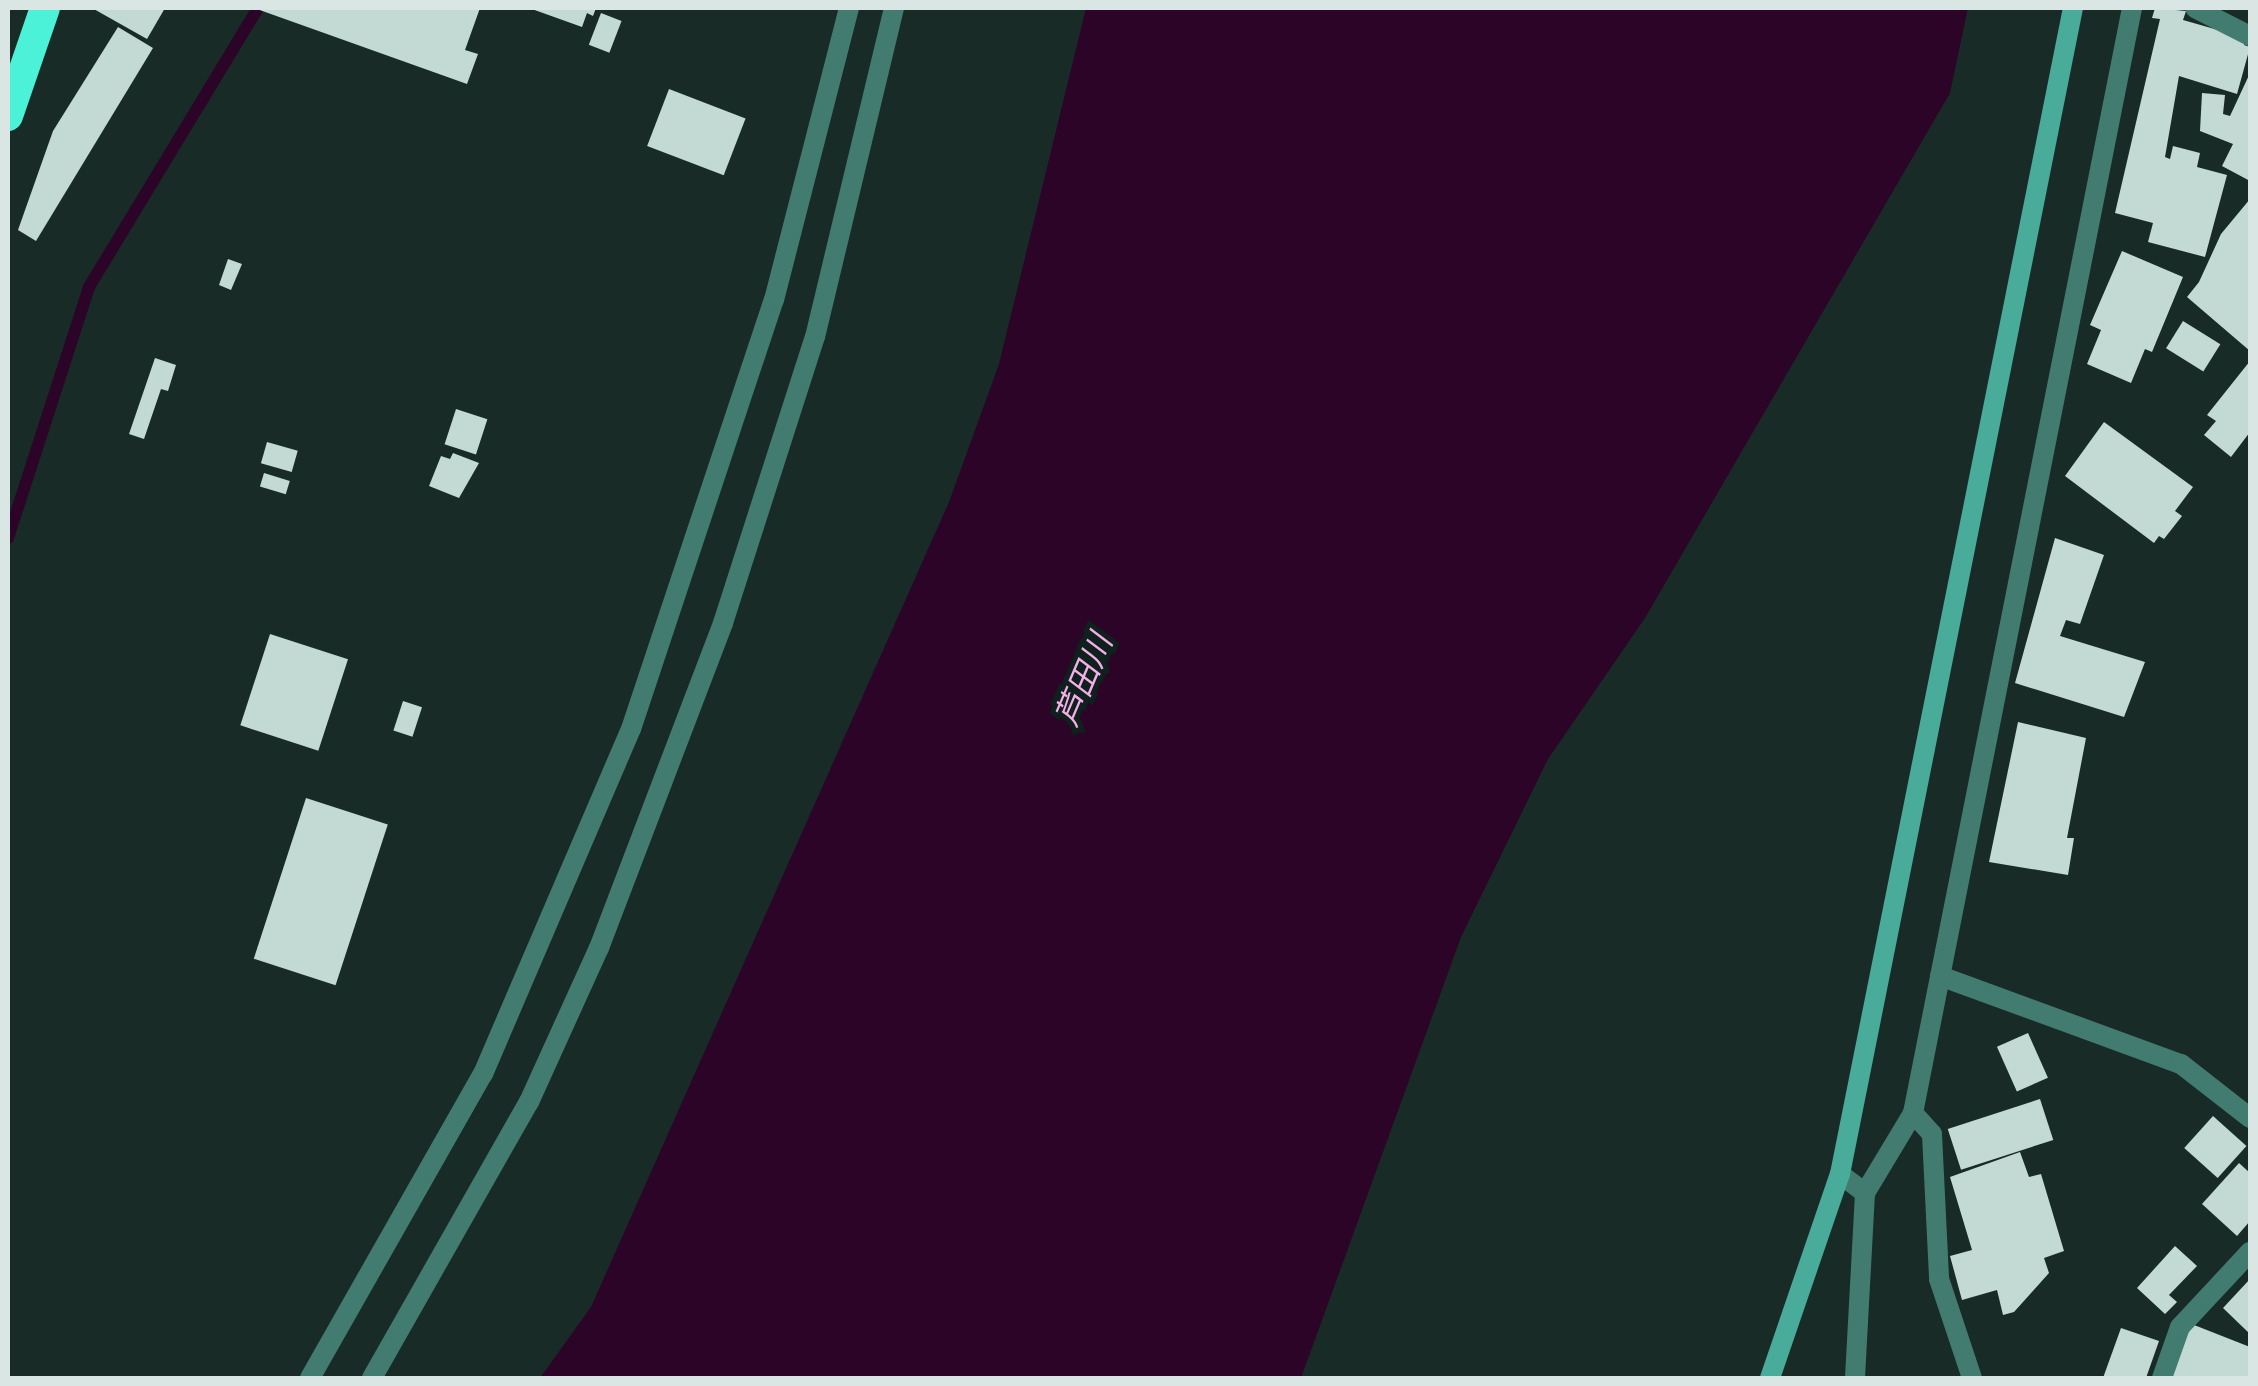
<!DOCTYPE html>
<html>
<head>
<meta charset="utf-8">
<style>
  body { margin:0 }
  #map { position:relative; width:2258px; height:1386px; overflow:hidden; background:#182b27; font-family:Jost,"Noto Sans JP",sans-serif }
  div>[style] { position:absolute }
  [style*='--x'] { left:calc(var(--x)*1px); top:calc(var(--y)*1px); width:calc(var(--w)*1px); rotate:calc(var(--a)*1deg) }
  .water>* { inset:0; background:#2b0427 }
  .stream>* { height:12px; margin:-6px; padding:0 6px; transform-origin:6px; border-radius:6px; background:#2b0427 }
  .building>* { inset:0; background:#c2d9d4; transform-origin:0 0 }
  .street>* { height:20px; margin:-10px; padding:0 10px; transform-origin:10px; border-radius:10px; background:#427b70 }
  .secondary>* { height:20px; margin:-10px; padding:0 10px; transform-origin:10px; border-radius:10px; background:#49ab99 }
  .highway>* { height:30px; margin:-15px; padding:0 15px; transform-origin:15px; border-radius:15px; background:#4bf2d7 }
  span { translate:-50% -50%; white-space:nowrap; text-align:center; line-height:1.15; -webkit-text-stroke:10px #0e211d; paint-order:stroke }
  .water-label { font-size:32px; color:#f5aee8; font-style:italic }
  .frame { position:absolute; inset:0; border:10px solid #dae6e3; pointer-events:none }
</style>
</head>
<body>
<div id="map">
  <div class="water">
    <div style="clip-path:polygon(1086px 8px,1968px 8px,1950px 93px,1645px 618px,1548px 759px,1461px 937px,1301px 1378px,540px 1378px,591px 1307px,949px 502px,999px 364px)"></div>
  </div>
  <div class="stream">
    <div style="--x:8;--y:538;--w:264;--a:-72.1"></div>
    <div style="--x:89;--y:287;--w:326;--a:-58.8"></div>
  </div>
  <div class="building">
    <div style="clip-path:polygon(92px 8px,165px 8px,147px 39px)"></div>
    <div style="clip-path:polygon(254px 8px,480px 8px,465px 50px,478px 54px,467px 84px)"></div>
    <div style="clip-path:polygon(529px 8px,596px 8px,593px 16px,587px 13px,582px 27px)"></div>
    <div style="clip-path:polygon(2155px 8px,2186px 11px,2183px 20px,2246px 38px,2244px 45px,2250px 47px,2237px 94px,2179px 76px,2165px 157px,2170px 159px,2173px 146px,2200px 153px,2197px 167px,2227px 175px,2205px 257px,2148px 242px,2153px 223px,2115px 213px,2160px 19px,2152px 18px)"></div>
    <div style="left:601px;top:13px;width:22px;height:34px;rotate:21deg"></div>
    <div style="clip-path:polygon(118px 27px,153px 48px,36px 241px,18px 230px,53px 131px)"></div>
    <div style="clip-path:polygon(2250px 73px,2250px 181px,2222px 166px,2233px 144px,2200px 131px,2202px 93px,2225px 95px,2223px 114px,2230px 116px)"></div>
    <div style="left:669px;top:89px;width:82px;height:61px;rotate:21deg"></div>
    <div style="clip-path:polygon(2250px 199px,2250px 351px,2187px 297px,2199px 282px,2221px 234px)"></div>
    <div style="clip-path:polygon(2122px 251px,2183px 277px,2152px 352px,2145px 349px,2131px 383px,2087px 364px,2101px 330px,2090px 325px)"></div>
    <div style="clip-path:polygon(228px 259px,242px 264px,231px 290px,219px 285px)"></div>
    <div style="left:2183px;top:321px;width:44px;height:32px;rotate:32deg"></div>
    <div style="clip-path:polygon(155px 358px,176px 365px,168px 391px,161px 389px,144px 439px,129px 434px)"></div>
    <div style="clip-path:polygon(2250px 361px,2250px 432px,2231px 457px,2204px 435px,2216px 421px,2207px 415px)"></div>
    <div style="left:456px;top:409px;width:33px;height:37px;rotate:18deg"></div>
    <div style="clip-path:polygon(2104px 422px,2193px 487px,2175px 511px,2182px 516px,2164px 539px,2159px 536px,2154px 543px,2065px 476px)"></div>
    <div style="left:267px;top:442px;width:32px;height:22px;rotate:16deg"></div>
    <div style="clip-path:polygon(453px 453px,479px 463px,459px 498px,429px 486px,441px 456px,450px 459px)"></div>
    <div style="left:264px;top:473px;width:27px;height:14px;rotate:17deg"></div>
    <div style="clip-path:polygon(2055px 538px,2104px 555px,2080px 624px,2066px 620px,2060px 636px,2145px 662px,2124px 717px,2015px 683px)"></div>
    <div style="left:270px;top:634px;width:82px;height:96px;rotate:18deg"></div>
    <div style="left:403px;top:701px;width:20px;height:31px;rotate:18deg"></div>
    <div style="clip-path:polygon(2018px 722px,2086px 738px,2067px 838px,2074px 838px,2068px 875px,1989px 862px)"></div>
    <div style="left:306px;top:798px;width:86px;height:169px;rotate:18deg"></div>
    <div style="left:2028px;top:1033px;width:49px;height:34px;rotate:66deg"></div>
    <div style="left:2040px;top:1099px;width:43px;height:97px;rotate:72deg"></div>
    <div style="left:2213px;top:1116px;width:45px;height:43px;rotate:42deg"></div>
    <div style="clip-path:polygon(2020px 1152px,2029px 1177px,2041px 1174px,2064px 1251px,2044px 1258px,2049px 1273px,2014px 1312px,2003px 1315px,1997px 1290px,1962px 1300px,1950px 1256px,1972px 1250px,1950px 1177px)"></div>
    <div style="clip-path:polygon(2239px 1163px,2250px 1173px,2250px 1221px,2237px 1236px,2202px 1204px)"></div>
    <div style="clip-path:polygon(2175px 1246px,2197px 1266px,2169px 1295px,2177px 1302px,2165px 1314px,2137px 1288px)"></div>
    <div style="clip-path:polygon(2250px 1279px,2250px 1334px,2223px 1308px)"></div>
    <div style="clip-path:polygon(2189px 1323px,2250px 1347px,2250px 1378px,2167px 1378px)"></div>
    <div style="clip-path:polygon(2121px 1328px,2159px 1341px,2146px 1378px,2103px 1378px)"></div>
  </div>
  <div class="street">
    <div style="--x:2195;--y:8;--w:62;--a:27"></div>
    <div style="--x:1940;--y:976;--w:257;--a:20.1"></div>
    <div style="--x:2181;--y:1064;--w:88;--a:38"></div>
    <div style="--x:1913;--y:1113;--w:28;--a:48"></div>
    <div style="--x:1932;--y:1134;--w:145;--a:87.2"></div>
    <div style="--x:1939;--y:1279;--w:104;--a:71.6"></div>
    <div style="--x:1840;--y:1174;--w:31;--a:37"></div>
    <div style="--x:1865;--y:1193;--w:185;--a:93.1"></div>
    <div style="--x:1865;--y:1193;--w:93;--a:-59"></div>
    <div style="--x:1913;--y:1113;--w:1126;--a:-78.79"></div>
    <div style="--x:310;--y:1378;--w:350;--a:-60.4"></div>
    <div style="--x:483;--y:1074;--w:375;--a:-66.8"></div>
    <div style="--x:631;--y:729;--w:452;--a:-71.6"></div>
    <div style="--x:774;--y:300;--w:301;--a:-75.6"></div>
    <div style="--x:372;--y:1378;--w:318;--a:-60.4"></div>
    <div style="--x:529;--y:1102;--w:169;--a:-65.6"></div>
    <div style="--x:599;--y:948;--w:348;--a:-69.1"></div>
    <div style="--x:723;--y:623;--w:300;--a:-72.2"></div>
    <div style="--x:815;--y:337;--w:338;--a:-76.5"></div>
    <div style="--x:2162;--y:1378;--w:54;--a:-70.6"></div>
    <div style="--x:2180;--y:1327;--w:103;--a:-47"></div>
  </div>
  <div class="secondary">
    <div style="--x:1770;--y:1378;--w:216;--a:-71.1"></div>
    <div style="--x:1840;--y:1174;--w:1189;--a:-78.7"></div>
  </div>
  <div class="highway">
    <div style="--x:8;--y:116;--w:114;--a:-71.1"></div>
  </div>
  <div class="water-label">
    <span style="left:1084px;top:680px;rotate:-67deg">芦田川</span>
  </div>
  <div class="frame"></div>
</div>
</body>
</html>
